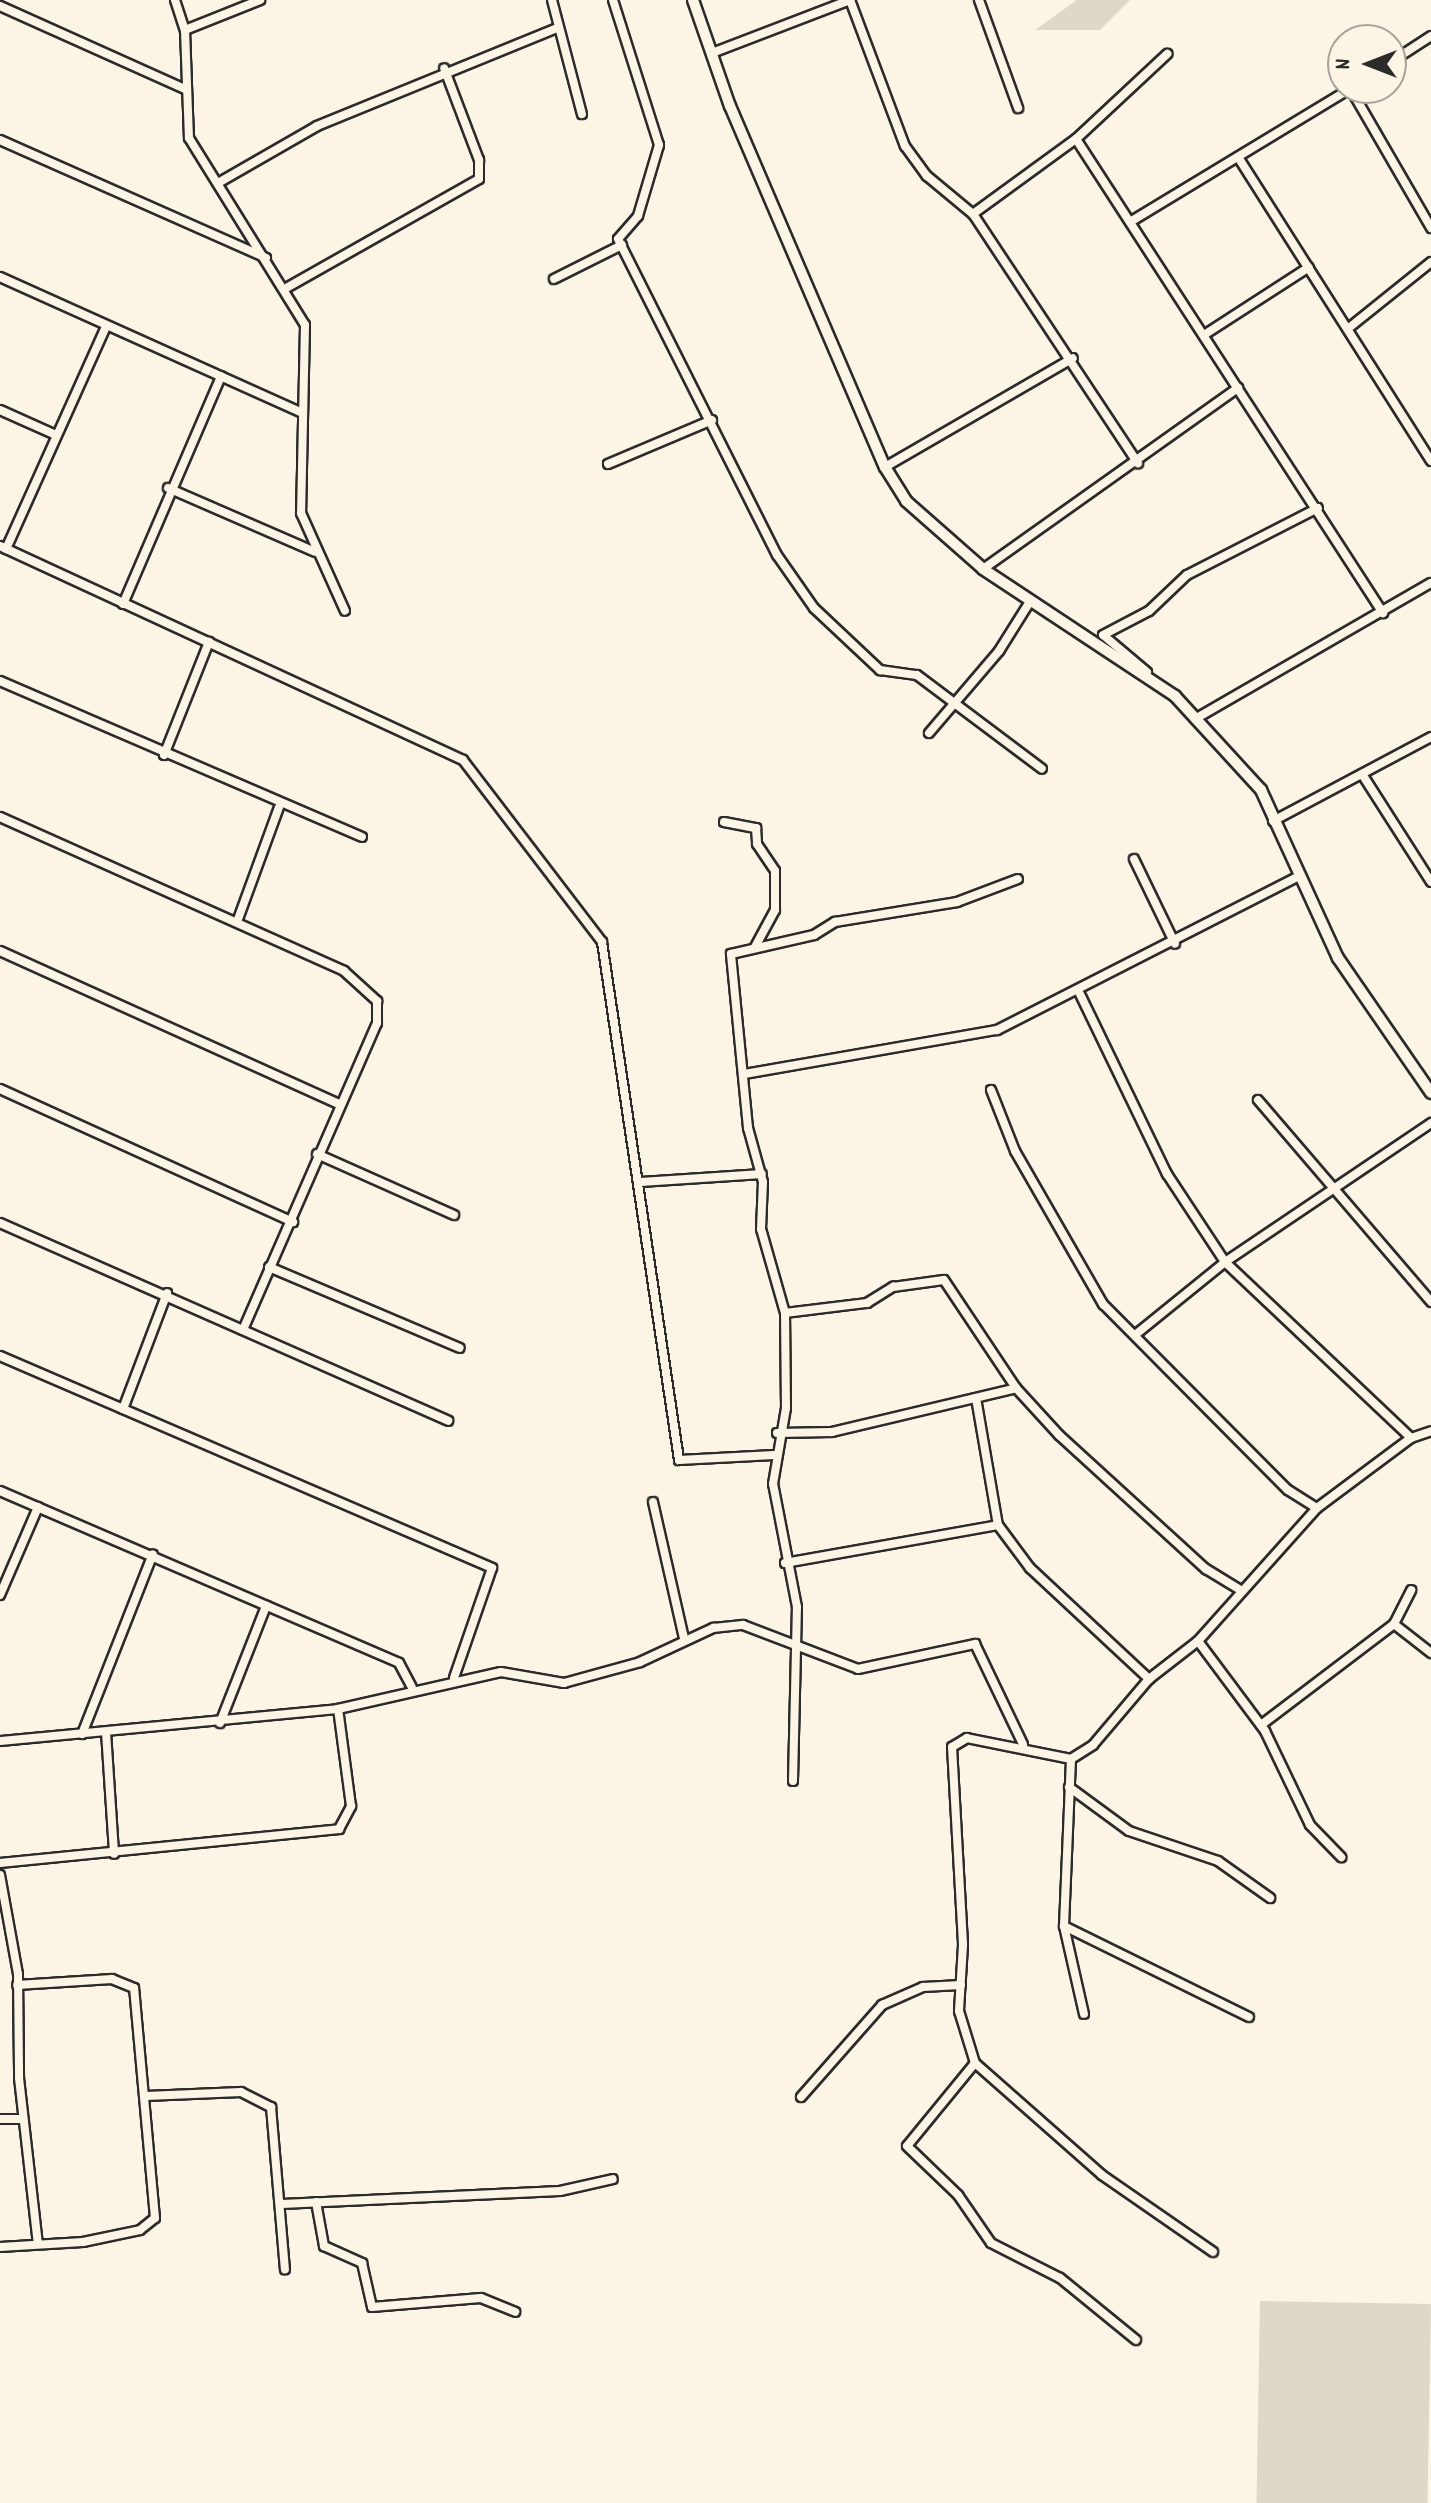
<!DOCTYPE html>
<html>
<head>
<meta charset="utf-8">
<style>
  body { margin:0 }
  #map { position:relative; width:1431px; height:2503px; overflow:hidden; background:#fcf5e5; font-family:Dekko,sans-serif }
  div>[style] { position:absolute }
  [style*='--x'] { left:calc(var(--x)*1px); top:calc(var(--y)*1px); width:calc(var(--w)*1px); rotate:calc(var(--a)*1deg) }
  .green>* { inset:0; background:#ded8ca; transform-origin:0 0 }
  .roads { filter:drop-shadow(2px 0 #2b2b2b) drop-shadow(-2px 0 #2b2b2b) drop-shadow(0 2px #2b2b2b) drop-shadow(0 -2px #2b2b2b) }
  .minor>* { height:8px; margin:-4px; padding:0 4px; transform-origin:4px; border-radius:4px; background:#fcf5e5 }
  .tertiary>* { height:10px; margin:-5px; padding:0 5px; transform-origin:5px; border-radius:5px; background:#fcf5e5 }
  span { translate:-50% -50%; white-space:nowrap; text-align:center; line-height:1.15; -webkit-text-stroke:7px #fcf5e5; paint-order:stroke }
  .north { position:absolute; left:1327px; top:24px; width:80px; height:80px; box-sizing:border-box; background:#fcf5e5; border:2px solid #a8a49b; border-radius:50%; rotate:270deg; font-size:22px; font-weight:700; line-height:32px; text-align:center; color:#2b2b2b }
  .north::after { content:''; display:block; margin:auto; width:28px; height:36px; background:#2b2b2b; clip-path:polygon(50% 0,100% 100%,50% 72%,0 100%) }
</style>
</head>
<body>
<div id="map">
  <div class="green">
    <div style="clip-path:polygon(1077px 0,1130px 0,1100px 30px,1035px 30px)"></div>
    <div style="left:1260px;top:2301px;width:171px;height:202px;rotate:1deg"></div>
  </div>
  <div class="roads">
    <div class="minor">
      <div style="--x:175;--y:0;--w:32;--a:72"></div>
      <div style="--x:185;--y:30;--w:108;--a:87.9"></div>
      <div style="--x:189;--y:138;--w:220;--a:58.2"></div>
      <div style="--x:305;--y:325;--w:188;--a:91.2"></div>
      <div style="--x:301;--y:513;--w:107;--a:65.8"></div>
      <div style="--x:552;--y:0;--w:118;--a:75.3"></div>
      <div style="--x:613;--y:0;--w:152;--a:72.4"></div>
      <div style="--x:659;--y:145;--w:74;--a:106.5"></div>
      <div style="--x:638;--y:216;--w:30;--a:131"></div>
      <div style="--x:618;--y:239;--w:354;--a:63.3"></div>
      <div style="--x:777;--y:555;--w:65;--a:55.1"></div>
      <div style="--x:814;--y:608;--w:91;--a:43.2"></div>
      <div style="--x:880;--y:670;--w:37;--a:8"></div>
      <div style="--x:917;--y:675;--w:156;--a:36.9"></div>
      <div style="--x:850;--y:0;--w:156;--a:69.4"></div>
      <div style="--x:905;--y:146;--w:37;--a:54"></div>
      <div style="--x:927;--y:176;--w:60;--a:39.6"></div>
      <div style="--x:973;--y:214;--w:299;--a:56.5"></div>
      <div style="--x:979;--y:0;--w:115;--a:70.1"></div>
      <div style="--x:0;--y:6;--w:203;--a:24.2"></div>
      <div style="--x:185;--y:30;--w:81;--a:-21.8"></div>
      <div style="--x:712;--y:53;--w:148;--a:-21"></div>
      <div style="--x:1391;--y:62;--w:48;--a:-33"></div>
      <div style="--x:1350;--y:88;--w:162;--a:59.9"></div>
      <div style="--x:1076;--y:139;--w:565;--a:57.07"></div>
      <div style="--x:0;--y:140;--w:291;--a:23.9"></div>
      <div style="--x:1238;--y:157;--w:360;--a:57.6"></div>
      <div style="--x:218;--y:183;--w:114;--a:-29.9"></div>
      <div style="--x:317;--y:126;--w:259;--a:-22.2"></div>
      <div style="--x:973;--y:214;--w:127;--a:-36.1"></div>
      <div style="--x:1076;--y:139;--w:125;--a:-43"></div>
      <div style="--x:1130;--y:222;--w:258;--a:-31.2"></div>
      <div style="--x:0;--y:277;--w:332;--a:24.2"></div>
      <div style="--x:554;--y:279;--w:76;--a:-26.6"></div>
      <div style="--x:288;--y:287;--w:219;--a:-29.5"></div>
      <div style="--x:479;--y:179;--w:19;--a:-90"></div>
      <div style="--x:479;--y:160;--w:98;--a:-110.8"></div>
      <div style="--x:1350;--y:327;--w:104;--a:-38.7"></div>
      <div style="--x:1207;--y:333;--w:121;--a:-32.9"></div>
      <div style="--x:0;--y:410;--w:61;--a:24.1"></div>
      <div style="--x:608;--y:464;--w:113;--a:-22.9"></div>
      <div style="--x:885;--y:467;--w:217;--a:-30.1"></div>
      <div style="--x:168;--y:488;--w:160;--a:23.5"></div>
      <div style="--x:0;--y:546;--w:510;--a:24.81"></div>
      <div style="--x:463;--y:760;--w:229;--a:52.6"></div>
      <div style="--x:602;--y:942;--w:524;--a:81.54"></div>
      <div style="--x:679;--y:1460;--w:95;--a:-3"></div>
      <div style="--x:6;--y:549;--w:244;--a:-65.8"></div>
      <div style="--x:983;--y:569;--w:313;--a:-35.4"></div>
      <div style="--x:123;--y:604;--w:248;--a:-66.7"></div>
      <div style="--x:1147;--y:672;--w:57;--a:-139.9"></div>
      <div style="--x:1103;--y:635;--w:52;--a:-27.6"></div>
      <div style="--x:1149;--y:611;--w:52;--a:-43.5"></div>
      <div style="--x:1187;--y:575;--w:147;--a:-27.1"></div>
      <div style="--x:0;--y:681;--w:394;--a:23.3"></div>
      <div style="--x:1195;--y:719;--w:272;--a:-30"></div>
      <div style="--x:929;--y:733;--w:108;--a:-49.5"></div>
      <div style="--x:999;--y:651;--w:60;--a:-57.9"></div>
      <div style="--x:164;--y:755;--w:122;--a:-68.3"></div>
      <div style="--x:1362;--y:774;--w:128;--a:57.4"></div>
      <div style="--x:0;--y:817;--w:377;--a:24.1"></div>
      <div style="--x:344;--y:971;--w:45;--a:42.3"></div>
      <div style="--x:377;--y:1001;--w:22;--a:90"></div>
      <div style="--x:377;--y:1023;--w:335;--a:113.6"></div>
      <div style="--x:1273;--y:821;--w:179;--a:-28"></div>
      <div style="--x:724;--y:822;--w:33;--a:11"></div>
      <div style="--x:756;--y:828;--w:16;--a:86"></div>
      <div style="--x:757;--y:844;--w:32;--a:56"></div>
      <div style="--x:775;--y:871;--w:39;--a:90"></div>
      <div style="--x:775;--y:910;--w:42;--a:118.4"></div>
      <div style="--x:1134;--y:859;--w:94;--a:64.2"></div>
      <div style="--x:237;--y:922;--w:122;--a:-69.9"></div>
      <div style="--x:0;--y:951;--w:370;--a:24.3"></div>
      <div style="--x:1080;--y:994;--w:200;--a:64.2"></div>
      <div style="--x:1167;--y:1174;--w:105;--a:56.6"></div>
      <div style="--x:1225;--y:1262;--w:256;--a:43.4"></div>
      <div style="--x:744;--y:1074;--w:257;--a:-9.9"></div>
      <div style="--x:997;--y:1030;--w:339;--a:-27"></div>
      <div style="--x:0;--y:1089;--w:322;--a:24.4"></div>
      <div style="--x:991;--y:1090;--w:66;--a:68.5"></div>
      <div style="--x:1015;--y:1151;--w:177;--a:60.1"></div>
      <div style="--x:1103;--y:1304;--w:262;--a:45.2"></div>
      <div style="--x:1288;--y:1490;--w:34;--a:32"></div>
      <div style="--x:1258;--y:1100;--w:266;--a:49.4"></div>
      <div style="--x:317;--y:1154;--w:150;--a:24"></div>
      <div style="--x:641;--y:1182;--w:121;--a:-3.8"></div>
      <div style="--x:0;--y:1223;--w:490;--a:23.8"></div>
      <div style="--x:269;--y:1267;--w:207;--a:23"></div>
      <div style="--x:785;--y:1313;--w:83;--a:-7"></div>
      <div style="--x:867;--y:1303;--w:31;--a:-32"></div>
      <div style="--x:893;--y:1287;--w:51;--a:-7.8"></div>
      <div style="--x:944;--y:1280;--w:130;--a:56.3"></div>
      <div style="--x:1016;--y:1388;--w:64;--a:47.5"></div>
      <div style="--x:1059;--y:1435;--w:199;--a:42.4"></div>
      <div style="--x:1206;--y:1569;--w:42;--a:31.4"></div>
      <div style="--x:1135;--y:1335;--w:116;--a:-39"></div>
      <div style="--x:1225;--y:1262;--w:249;--a:-34"></div>
      <div style="--x:0;--y:1356;--w:134;--a:23.3"></div>
      <div style="--x:123;--y:1409;--w:124;--a:-69.2"></div>
      <div style="--x:976;--y:1398;--w:129;--a:80.2"></div>
      <div style="--x:123;--y:1409;--w:402;--a:23.3"></div>
      <div style="--x:492;--y:1568;--w:116;--a:109.1"></div>
      <div style="--x:777;--y:1433;--w:55;--a:-1"></div>
      <div style="--x:832;--y:1432;--w:189;--a:-13.4"></div>
      <div style="--x:0;--y:1491;--w:434;--a:23.3"></div>
      <div style="--x:399;--y:1663;--w:27;--a:62"></div>
      <div style="--x:653;--y:1502;--w:139;--a:77.2"></div>
      <div style="--x:785;--y:1563;--w:216;--a:-10.1"></div>
      <div style="--x:998;--y:1525;--w:54;--a:53.3"></div>
      <div style="--x:1030;--y:1568;--w:163;--a:43"></div>
      <div style="--x:0;--y:1595;--w:96;--a:-66.6"></div>
      <div style="--x:1394;--y:1624;--w:47;--a:38.1"></div>
      <div style="--x:1198;--y:1641;--w:112;--a:53.3"></div>
      <div style="--x:1265;--y:1731;--w:104;--a:64.4"></div>
      <div style="--x:1310;--y:1825;--w:45;--a:45.9"></div>
      <div style="--x:220;--y:1723;--w:126;--a:-68.5"></div>
      <div style="--x:1261;--y:1725;--w:167;--a:-37.2"></div>
      <div style="--x:1394;--y:1624;--w:38;--a:-63"></div>
      <div style="--x:106;--y:1732;--w:122;--a:86.2"></div>
      <div style="--x:82;--y:1734;--w:193;--a:-68.5"></div>
      <div style="--x:0;--y:1741;--w:340;--a:-5.4"></div>
      <div style="--x:338;--y:1709;--w:167;--a:-12.8"></div>
      <div style="--x:501;--y:1672;--w:64;--a:9.9"></div>
      <div style="--x:564;--y:1683;--w:79;--a:-15.4"></div>
      <div style="--x:640;--y:1662;--w:81;--a:-25"></div>
      <div style="--x:713;--y:1628;--w:30;--a:-6"></div>
      <div style="--x:743;--y:1625;--w:123;--a:20.9"></div>
      <div style="--x:858;--y:1669;--w:120;--a:-12.1"></div>
      <div style="--x:975;--y:1644;--w:111;--a:64.4"></div>
      <div style="--x:1071;--y:1759;--w:106;--a:-168.6"></div>
      <div style="--x:967;--y:1738;--w:17;--a:149"></div>
      <div style="--x:952;--y:1747;--w:198;--a:86.8"></div>
      <div style="--x:963;--y:1945;--w:66;--a:93.5"></div>
      <div style="--x:959;--y:2011;--w:54;--a:72.9"></div>
      <div style="--x:975;--y:2063;--w:169;--a:41.4"></div>
      <div style="--x:1102;--y:2175;--w:135;--a:34.7"></div>
      <div style="--x:1071;--y:1759;--w:26;--a:-32"></div>
      <div style="--x:1093;--y:1745;--w:87;--a:-49.7"></div>
      <div style="--x:1149;--y:1679;--w:62;--a:-37.8"></div>
      <div style="--x:1198;--y:1641;--w:178;--a:-48.2"></div>
      <div style="--x:1317;--y:1508;--w:117;--a:-36.7"></div>
      <div style="--x:1411;--y:1438;--w:21;--a:-19"></div>
      <div style="--x:1071;--y:1759;--w:167;--a:92.4"></div>
      <div style="--x:1064;--y:1926;--w:90;--a:77.2"></div>
      <div style="--x:793;--y:1781;--w:174;--a:-88.7"></div>
      <div style="--x:797;--y:1607;--w:125;--a:-101"></div>
      <div style="--x:773;--y:1484;--w:77;--a:-80.3"></div>
      <div style="--x:786;--y:1408;--w:95;--a:-90.6"></div>
      <div style="--x:785;--y:1313;--w:87;--a:-105.9"></div>
      <div style="--x:761;--y:1229;--w:47;--a:-87.6"></div>
      <div style="--x:763;--y:1182;--w:56;--a:-105.5"></div>
      <div style="--x:748;--y:1128;--w:175;--a:-95.6"></div>
      <div style="--x:731;--y:954;--w:85;--a:-12.9"></div>
      <div style="--x:814;--y:935;--w:25;--a:-32"></div>
      <div style="--x:835;--y:922;--w:124;--a:-9.3"></div>
      <div style="--x:957;--y:902;--w:65;--a:-20.7"></div>
      <div style="--x:1069;--y:1787;--w:74;--a:36.3"></div>
      <div style="--x:1129;--y:1831;--w:94;--a:18.6"></div>
      <div style="--x:1218;--y:1861;--w:64;--a:35.4"></div>
      <div style="--x:0;--y:1863;--w:341;--a:-5.7"></div>
      <div style="--x:339;--y:1829;--w:26;--a:-62"></div>
      <div style="--x:351;--y:1806;--w:98;--a:-97.6"></div>
      <div style="--x:0;--y:1875;--w:101;--a:79.7"></div>
      <div style="--x:18;--y:1974;--w:104;--a:89.4"></div>
      <div style="--x:19;--y:2078;--w:167;--a:83.5"></div>
      <div style="--x:1064;--y:1926;--w:206;--a:26.2"></div>
      <div style="--x:975;--y:2063;--w:107;--a:129.3"></div>
      <div style="--x:907;--y:2146;--w:71;--a:43.9"></div>
      <div style="--x:958;--y:2195;--w:58;--a:55.5"></div>
      <div style="--x:991;--y:2243;--w:77;--a:26.9"></div>
      <div style="--x:1060;--y:2278;--w:98;--a:39.2"></div>
      <div style="--x:146;--y:2096;--w:95;--a:-2.4"></div>
      <div style="--x:241;--y:2092;--w:34;--a:27"></div>
      <div style="--x:271;--y:2107;--w:163;--a:85.1"></div>
      <div style="--x:801;--y:2097;--w:123;--a:-48.6"></div>
      <div style="--x:882;--y:2005;--w:45;--a:-23.7"></div>
      <div style="--x:923;--y:1987;--w:38;--a:-3"></div>
      <div style="--x:0;--y:2119;--w:23;--a:0"></div>
      <div style="--x:316;--y:2202;--w:45;--a:79.7"></div>
      <div style="--x:324;--y:2246;--w:42;--a:24.1"></div>
      <div style="--x:362;--y:2263;--w:45;--a:77.2"></div>
      <div style="--x:372;--y:2307;--w:109;--a:-4.7"></div>
      <div style="--x:481;--y:2298;--w:37;--a:22"></div>
      <div style="--x:282;--y:2204;--w:278;--a:-2.7"></div>
      <div style="--x:560;--y:2191;--w:54;--a:-12.8"></div>
      <div style="--x:0;--y:2247;--w:83;--a:-3.4"></div>
      <div style="--x:83;--y:2242;--w:58;--a:-11.9"></div>
      <div style="--x:140;--y:2230;--w:19;--a:-39"></div>
      <div style="--x:155;--y:2218;--w:231;--a:-95.2"></div>
      <div style="--x:134;--y:1988;--w:24;--a:-158"></div>
      <div style="--x:112;--y:1979;--w:95;--a:176.4"></div>
    </div>
    <div class="tertiary">
      <div style="--x:693;--y:0;--w:112;--a:70.8"></div>
      <div style="--x:730;--y:106;--w:393;--a:66.8"></div>
      <div style="--x:885;--y:467;--w:40;--a:58"></div>
      <div style="--x:906;--y:501;--w:103;--a:41.4"></div>
      <div style="--x:983;--y:569;--w:230;--a:33.5"></div>
      <div style="--x:1175;--y:696;--w:127;--a:47.5"></div>
      <div style="--x:1261;--y:790;--w:185;--a:65.4"></div>
      <div style="--x:1338;--y:958;--w:164;--a:55.4"></div>
    </div>
  </div>
  <div class="north">N</div>
</div>
</body>
</html>
